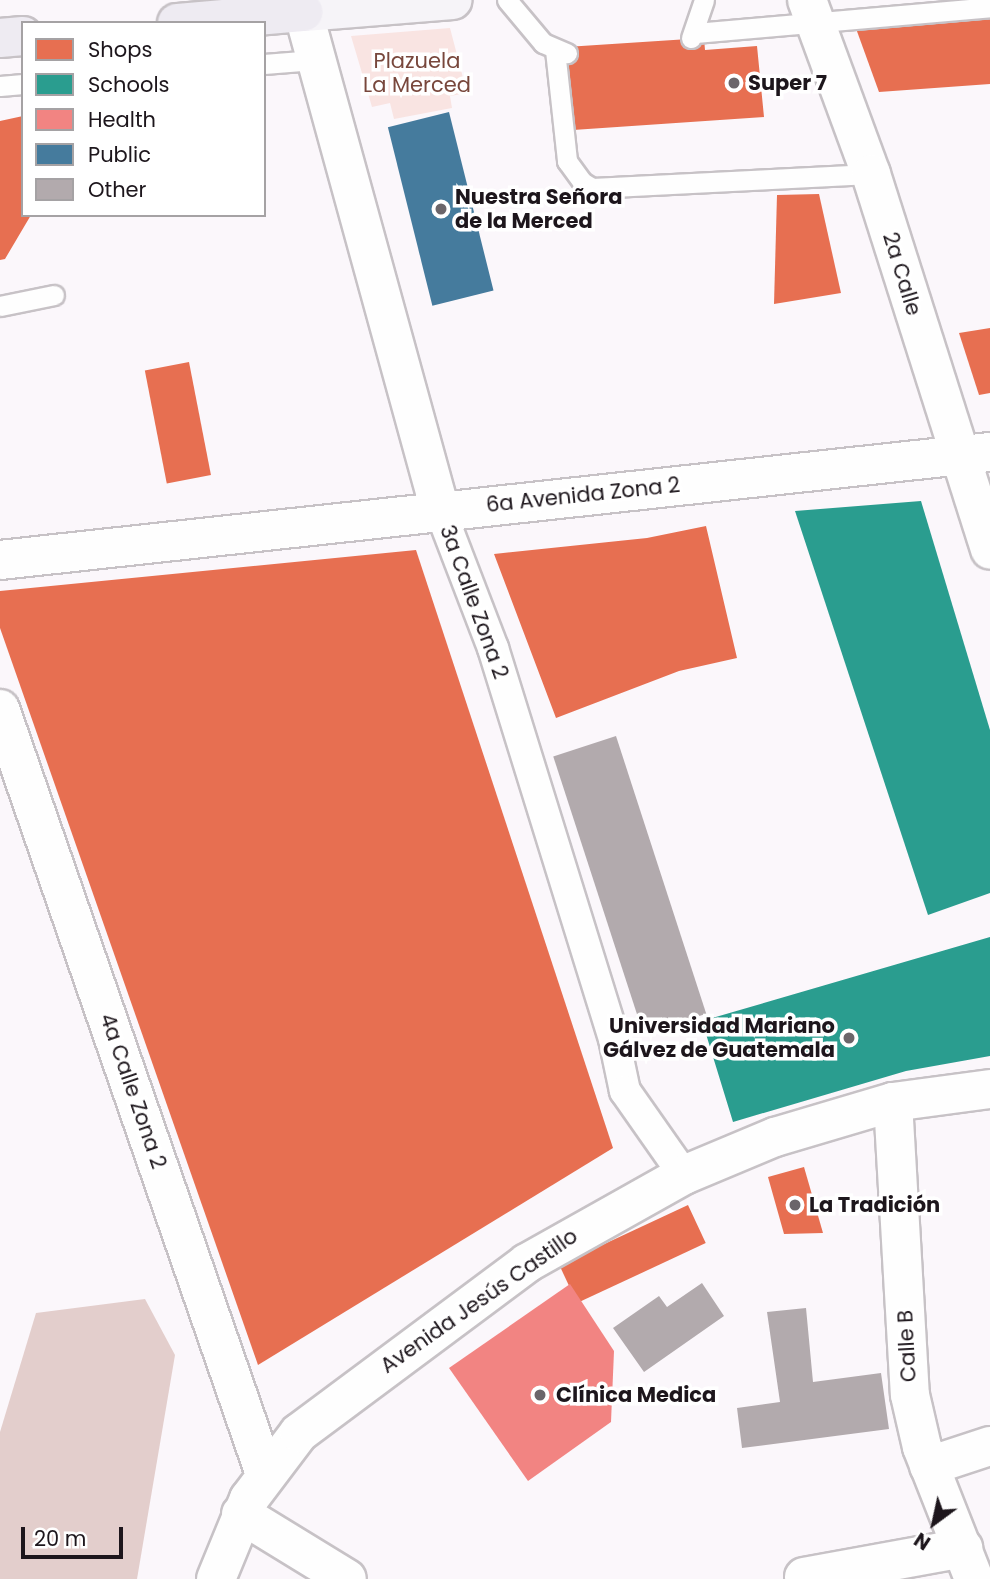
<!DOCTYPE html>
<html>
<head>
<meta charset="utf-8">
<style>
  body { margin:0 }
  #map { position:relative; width:990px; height:1579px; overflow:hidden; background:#fbf7fb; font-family:Poppins,sans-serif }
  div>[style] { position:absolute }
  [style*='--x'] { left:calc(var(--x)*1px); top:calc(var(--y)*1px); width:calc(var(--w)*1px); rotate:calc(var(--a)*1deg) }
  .green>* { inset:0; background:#f9e4e2 }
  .forest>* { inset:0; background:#e3cecc }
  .shops>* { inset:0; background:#e76f51; transform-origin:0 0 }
  .schools>* { inset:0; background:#2a9d8f }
  .health>* { inset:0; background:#f28482 }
  .public>* { inset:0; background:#457b9d; transform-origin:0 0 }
  .building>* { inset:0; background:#b2aaad; transform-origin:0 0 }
  .roads { filter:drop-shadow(2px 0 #c7c2c6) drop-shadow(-2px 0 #c7c2c6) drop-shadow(0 2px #c7c2c6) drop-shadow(0 -2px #c7c2c6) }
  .service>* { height:19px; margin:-9.5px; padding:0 9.5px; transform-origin:9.5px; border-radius:9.5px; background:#fefefe }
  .pedestrian>* { height:30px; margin:-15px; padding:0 15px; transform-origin:15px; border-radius:15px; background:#fefefe }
  .minor>* { height:38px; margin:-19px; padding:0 19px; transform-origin:19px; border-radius:19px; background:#fefefe }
  .secondary>* { height:38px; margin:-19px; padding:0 19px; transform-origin:19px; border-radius:19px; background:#f6f4f8 }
  .primary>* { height:38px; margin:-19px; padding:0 19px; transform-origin:19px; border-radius:19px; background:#eeebf2 }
  .dots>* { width:19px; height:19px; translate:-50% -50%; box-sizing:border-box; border:4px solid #fff; border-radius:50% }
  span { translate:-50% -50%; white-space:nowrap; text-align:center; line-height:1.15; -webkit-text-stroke:7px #fff; paint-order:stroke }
  .park-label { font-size:21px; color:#78473c }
  .poi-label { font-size:21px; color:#1d161c; font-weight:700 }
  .left { translate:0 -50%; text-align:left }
  .right { translate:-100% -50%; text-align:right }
  .street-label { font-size:21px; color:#1d161c }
  .legend { position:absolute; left:21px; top:21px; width:245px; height:196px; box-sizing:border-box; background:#fff; border:2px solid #a5a2a4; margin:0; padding:9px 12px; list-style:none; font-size:21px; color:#1d161c }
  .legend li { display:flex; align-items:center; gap:14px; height:35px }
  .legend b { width:35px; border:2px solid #a5a2a4 }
  .north { position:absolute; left:899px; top:1488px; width:70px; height:70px; -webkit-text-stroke:5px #fff; paint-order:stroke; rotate:213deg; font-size:19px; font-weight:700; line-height:28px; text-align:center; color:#1d161c }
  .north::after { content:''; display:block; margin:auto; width:24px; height:32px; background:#1d161c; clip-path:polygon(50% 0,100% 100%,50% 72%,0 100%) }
  .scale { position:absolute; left:21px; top:1527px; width:102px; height:32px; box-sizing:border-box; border:4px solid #1d161c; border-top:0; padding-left:9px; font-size:21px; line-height:24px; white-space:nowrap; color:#1d161c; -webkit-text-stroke:5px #fff; paint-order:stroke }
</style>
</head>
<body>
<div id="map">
  <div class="green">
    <div style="clip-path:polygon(450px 28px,467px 93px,450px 96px,452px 108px,394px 119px,390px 103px,372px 107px,351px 36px)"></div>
  </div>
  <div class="forest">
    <div style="clip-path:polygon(145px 1299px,175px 1355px,137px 1579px,0 1579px,0 1432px,36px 1313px)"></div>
  </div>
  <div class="shops">
    <div style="clip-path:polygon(990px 12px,990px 84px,879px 92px,854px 23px)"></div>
    <div style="clip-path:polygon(704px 38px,705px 50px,757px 46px,764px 117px,573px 130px,566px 47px)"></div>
    <div style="clip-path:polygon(23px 116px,23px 215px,31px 215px,5px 259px,0 260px,0 121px)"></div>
    <div style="clip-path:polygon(819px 194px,841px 293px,774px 304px,777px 195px)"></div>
    <div style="clip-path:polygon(990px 328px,990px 393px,979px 395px,959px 333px)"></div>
    <div style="left:189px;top:362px;width:115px;height:45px;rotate:79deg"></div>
    <div style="clip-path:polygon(706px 526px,737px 658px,679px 671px,556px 718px,494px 554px,647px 538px)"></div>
    <div style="clip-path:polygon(416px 550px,613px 1148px,258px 1365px,0 628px,0 591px)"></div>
    <div style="clip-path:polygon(804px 1167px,823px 1233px,784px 1234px,768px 1177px)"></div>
    <div style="left:688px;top:1205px;width:42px;height:142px;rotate:65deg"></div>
  </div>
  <div class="schools">
    <div style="clip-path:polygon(921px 501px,990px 730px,990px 893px,928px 915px,795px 511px)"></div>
    <div style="clip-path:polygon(990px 937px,990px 1056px,906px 1071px,733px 1122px,702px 1021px)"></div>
  </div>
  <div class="health">
    <div style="clip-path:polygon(570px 1284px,614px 1351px,611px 1422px,528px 1481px,449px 1368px)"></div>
  </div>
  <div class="public">
    <div style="left:449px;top:112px;width:184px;height:63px;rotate:76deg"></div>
  </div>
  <div class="building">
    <div style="left:616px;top:736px;width:292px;height:66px;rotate:72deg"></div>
    <div style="clip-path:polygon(702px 1283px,724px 1316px,644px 1372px,613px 1328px,659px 1296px,667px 1307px)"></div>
    <div style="clip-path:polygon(806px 1308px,813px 1382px,881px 1373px,889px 1429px,742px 1448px,737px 1408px,780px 1402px,767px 1312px)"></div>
  </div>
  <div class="roads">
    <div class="service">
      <div style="--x:507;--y:0;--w:56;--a:50.1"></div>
      <div style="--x:543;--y:43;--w:26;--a:23"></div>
      <div style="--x:695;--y:33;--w:296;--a:-5"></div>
      <div style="--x:691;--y:38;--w:40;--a:-71.1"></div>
      <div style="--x:555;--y:50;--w:112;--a:83.8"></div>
      <div style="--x:567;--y:161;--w:26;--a:54"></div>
      <div style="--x:582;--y:182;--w:12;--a:31"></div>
      <div style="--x:592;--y:188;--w:279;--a:-2.9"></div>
      <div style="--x:264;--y:64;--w:50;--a:-4.6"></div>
      <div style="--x:0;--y:86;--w:23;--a:-5"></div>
      <div style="--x:0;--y:306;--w:55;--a:-11.5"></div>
    </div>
    <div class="pedestrian">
      <div style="--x:440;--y:510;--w:148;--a:69"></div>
      <div style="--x:493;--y:648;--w:409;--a:72.8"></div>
      <div style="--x:614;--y:1039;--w:53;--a:78.1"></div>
      <div style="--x:625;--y:1091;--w:103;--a:54.9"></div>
    </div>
    <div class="minor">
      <div style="--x:300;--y:0;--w:529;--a:74.65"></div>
      <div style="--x:807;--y:0;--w:185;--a:69.8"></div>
      <div style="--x:871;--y:174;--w:394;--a:72.4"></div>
      <div style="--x:0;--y:560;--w:996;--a:-6.23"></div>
      <div style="--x:0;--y:709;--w:810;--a:70.89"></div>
      <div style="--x:893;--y:1102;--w:293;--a:86.7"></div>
      <div style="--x:910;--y:1395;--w:53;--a:77"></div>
      <div style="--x:922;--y:1447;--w:142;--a:68.5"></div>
      <div style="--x:929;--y:1466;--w:64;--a:-18.2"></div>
      <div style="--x:241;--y:1514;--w:124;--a:31.5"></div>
      <div style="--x:804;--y:1577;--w:162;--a:-10.3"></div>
      <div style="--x:216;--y:1579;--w:87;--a:-67.6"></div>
      <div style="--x:249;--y:1499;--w:83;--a:-52.9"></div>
      <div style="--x:299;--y:1433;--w:284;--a:-36.7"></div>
      <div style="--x:527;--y:1263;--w:180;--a:-29.3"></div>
      <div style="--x:684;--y:1175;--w:99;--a:-22.7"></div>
      <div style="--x:775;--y:1137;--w:123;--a:-16.5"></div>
      <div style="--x:893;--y:1102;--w:98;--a:-7.6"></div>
    </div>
    <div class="secondary">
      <div style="--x:304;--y:12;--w:149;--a:-4.6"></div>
    </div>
    <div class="primary">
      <div style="--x:177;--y:23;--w:127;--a:-5"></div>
      <div style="--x:0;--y:38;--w:23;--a:-5"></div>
    </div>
  </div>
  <div class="dots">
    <div style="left:734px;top:83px;background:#6b656a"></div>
    <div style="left:441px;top:209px;background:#6b656a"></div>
    <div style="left:849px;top:1038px;background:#6b656a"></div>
    <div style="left:795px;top:1205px;background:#6b656a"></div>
    <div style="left:540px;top:1395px;background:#6b656a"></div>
  </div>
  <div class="park-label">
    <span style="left:417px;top:73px">Plazuela<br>La Merced</span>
  </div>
  <div class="poi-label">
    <span class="left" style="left:748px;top:83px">Super 7</span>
    <span class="left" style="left:455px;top:209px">Nuestra Señora<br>de la Merced</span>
    <span class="right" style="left:835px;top:1038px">Universidad Mariano<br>Gálvez de Guatemala</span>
    <span class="left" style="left:809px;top:1205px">La Tradición</span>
    <span class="left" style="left:556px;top:1395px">Clínica Medica</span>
  </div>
  <div class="street-label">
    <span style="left:902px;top:274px;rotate:73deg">2a Calle</span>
    <span style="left:583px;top:495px;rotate:-6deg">6a Avenida Zona 2</span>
    <span style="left:474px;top:602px;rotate:70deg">3a Calle Zona 2</span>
    <span style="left:133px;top:1091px;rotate:71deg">4a Calle Zona 2</span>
    <span style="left:479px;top:1301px;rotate:-35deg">Avenida Jesús Castillo</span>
    <span style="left:907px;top:1346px;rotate:-93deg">Calle B</span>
  </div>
  <ul class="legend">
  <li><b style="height:19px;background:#e76f51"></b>Shops</li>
  <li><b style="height:19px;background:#2a9d8f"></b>Schools</li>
  <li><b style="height:19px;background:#f28482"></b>Health</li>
  <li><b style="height:19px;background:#457b9d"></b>Public</li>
  <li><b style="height:19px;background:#b2aaad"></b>Other</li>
  </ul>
  <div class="north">N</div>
  <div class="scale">20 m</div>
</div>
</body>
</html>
